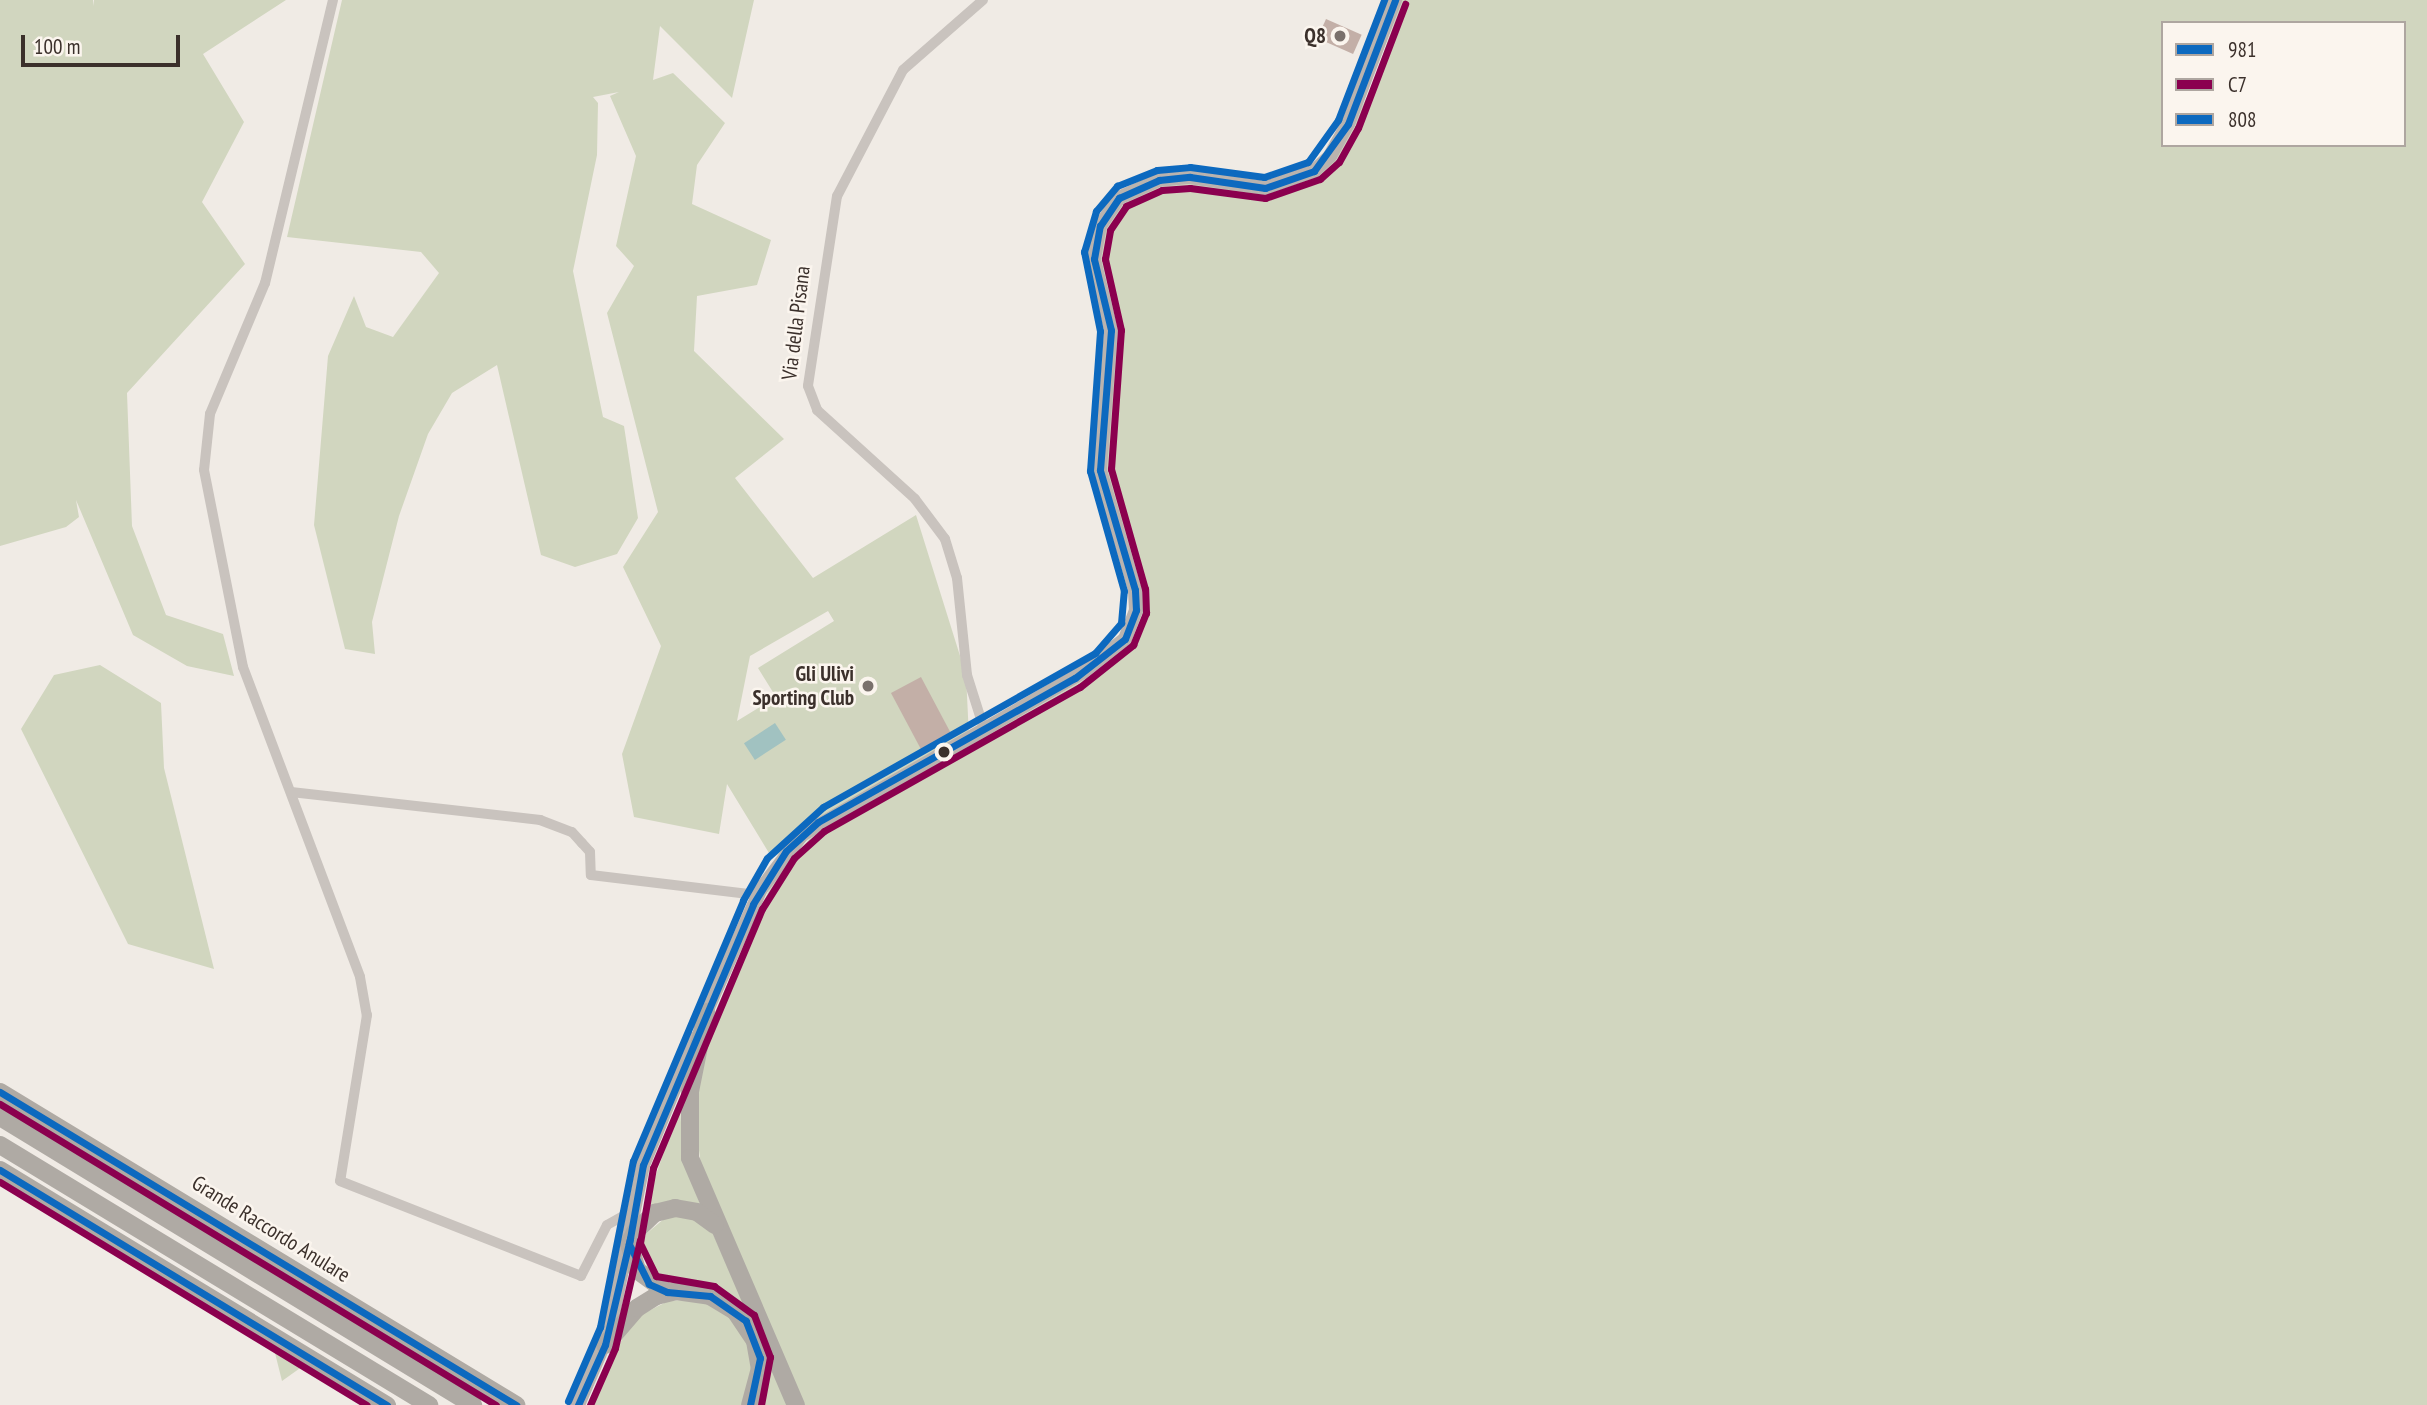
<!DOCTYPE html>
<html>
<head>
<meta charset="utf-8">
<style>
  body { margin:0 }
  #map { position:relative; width:2427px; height:1405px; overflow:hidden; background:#f0ebe5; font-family:"PT Sans Narrow",sans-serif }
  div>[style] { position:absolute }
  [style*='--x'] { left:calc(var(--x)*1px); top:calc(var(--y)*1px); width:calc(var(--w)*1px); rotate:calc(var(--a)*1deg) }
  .green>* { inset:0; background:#d1d6bf }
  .water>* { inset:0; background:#a1c2c1; transform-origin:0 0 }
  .building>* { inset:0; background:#c3afa7; transform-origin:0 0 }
  .street>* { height:10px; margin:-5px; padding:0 5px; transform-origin:5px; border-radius:5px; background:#c9c3be }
  .secondary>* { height:14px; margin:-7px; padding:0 7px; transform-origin:7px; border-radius:7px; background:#bab3ae }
  .highway>* { height:18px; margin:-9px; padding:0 9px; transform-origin:9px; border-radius:9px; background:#afaaa4 }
  .bus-1>* { height:7px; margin:-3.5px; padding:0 3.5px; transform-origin:3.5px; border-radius:3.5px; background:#0c69bf }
  .bus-2>* { height:7px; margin:-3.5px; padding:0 3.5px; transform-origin:3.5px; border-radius:3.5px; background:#8b004f }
  .bus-3>* { height:7px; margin:-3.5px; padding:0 3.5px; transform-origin:3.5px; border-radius:3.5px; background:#0c69bf }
  .dots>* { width:19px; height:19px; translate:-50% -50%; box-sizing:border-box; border:4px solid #fbf5ee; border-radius:50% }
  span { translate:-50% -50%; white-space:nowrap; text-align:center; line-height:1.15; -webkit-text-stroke:5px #fbf5ee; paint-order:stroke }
  .poi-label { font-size:21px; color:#3b302b; font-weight:700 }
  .right { translate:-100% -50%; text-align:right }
  .street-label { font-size:21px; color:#3b302b }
  .legend { position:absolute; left:2161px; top:21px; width:245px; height:126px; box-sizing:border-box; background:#fbf5ee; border:2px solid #aea6a0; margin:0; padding:9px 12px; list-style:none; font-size:21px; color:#3b302b }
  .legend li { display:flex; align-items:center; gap:14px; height:35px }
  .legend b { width:35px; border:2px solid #aea6a0 }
  .scale { position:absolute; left:21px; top:35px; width:159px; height:32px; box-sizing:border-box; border:4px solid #3b302b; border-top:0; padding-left:9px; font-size:21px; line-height:24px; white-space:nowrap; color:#3b302b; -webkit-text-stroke:5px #fbf5ee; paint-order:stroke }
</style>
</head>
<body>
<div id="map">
  <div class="green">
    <div style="clip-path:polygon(0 0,93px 0,94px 6px,94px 0,286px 0,203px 54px,244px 122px,202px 202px,245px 264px,127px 393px,132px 526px,166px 615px,223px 634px,234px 676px,187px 666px,133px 635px,76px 500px,79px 517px,66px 527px,0 546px)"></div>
    <div style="clip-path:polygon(evenodd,342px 0,754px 0,732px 98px,660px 26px,653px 80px,673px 73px,725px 123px,697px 165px,692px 204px,771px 240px,757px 285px,697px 296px,694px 351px,784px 439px,735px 478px,813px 578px,916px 515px,966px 675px,969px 737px,772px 858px,727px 784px,719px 834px,634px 817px,622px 754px,661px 646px,623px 567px,658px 512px,607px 313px,634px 266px,616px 246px,636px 156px,610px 96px,619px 92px,593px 97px,598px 103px,597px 155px,573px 271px,603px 417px,624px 426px,638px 518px,617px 554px,575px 567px,541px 555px,497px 365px,452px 393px,428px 434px,399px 516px,372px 622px,375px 654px,345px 649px,314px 525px,328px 356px,354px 296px,366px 327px,393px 337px,439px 273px,421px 252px,287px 237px,342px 0,828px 611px,834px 621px,758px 668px,776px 697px,737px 721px,750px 656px,828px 611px)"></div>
    <div style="clip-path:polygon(evenodd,1402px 0,2427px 0,2427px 1405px,805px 1405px,702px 1175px,693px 1101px,711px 1021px,772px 883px,809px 839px,1090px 676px,1132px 642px,1142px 616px,1142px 588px,1106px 470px,1118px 328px,1101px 259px,1105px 231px,1121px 206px,1148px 189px,1187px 182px,1275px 193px,1308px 183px,1334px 161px,1371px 89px,1402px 0,2163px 23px,2404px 23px,2404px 145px,2163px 145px,2163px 23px)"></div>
    <div style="clip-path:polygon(100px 665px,161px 703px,164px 768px,214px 969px,128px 944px,21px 729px,54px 675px)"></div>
    <div style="clip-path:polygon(680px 1106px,683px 1156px,701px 1207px,676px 1199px,644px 1209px)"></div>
    <div style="clip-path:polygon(688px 1215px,710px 1227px,750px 1317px,719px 1292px,667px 1283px,648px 1270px,641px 1248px,646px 1234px,665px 1218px)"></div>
    <div style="clip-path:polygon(700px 1299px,737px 1322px,754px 1360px,743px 1405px,593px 1405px,622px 1339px,639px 1316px,668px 1301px)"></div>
    <div style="clip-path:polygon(274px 1349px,295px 1362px,303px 1366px,282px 1381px)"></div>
    <div style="clip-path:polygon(767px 1356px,791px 1405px,759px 1405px)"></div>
  </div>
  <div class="water">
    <div style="left:775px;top:723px;width:20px;height:37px;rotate:57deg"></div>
  </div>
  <div class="building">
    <div style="left:1326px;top:19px;width:39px;height:21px;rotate:24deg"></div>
    <div style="left:921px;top:677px;width:67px;height:34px;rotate:62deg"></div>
  </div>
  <div class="street">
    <div style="--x:333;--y:0;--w:291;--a:103.5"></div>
    <div style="--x:265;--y:283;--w:142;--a:112.8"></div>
    <div style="--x:210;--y:414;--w:56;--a:96.1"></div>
    <div style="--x:204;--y:470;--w:201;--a:78.8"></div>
    <div style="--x:243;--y:667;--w:331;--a:69.3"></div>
    <div style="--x:360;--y:977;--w:39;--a:80"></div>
    <div style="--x:367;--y:1015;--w:168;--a:99.2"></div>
    <div style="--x:340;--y:1181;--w:259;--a:21.5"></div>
    <div style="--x:581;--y:1276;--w:57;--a:-63"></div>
    <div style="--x:607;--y:1225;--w:31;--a:-29"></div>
    <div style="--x:983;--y:0;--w:106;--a:138.8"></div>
    <div style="--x:903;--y:70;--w:142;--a:117.6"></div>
    <div style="--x:837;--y:196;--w:192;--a:98.7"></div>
    <div style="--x:808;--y:386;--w:26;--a:69"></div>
    <div style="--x:817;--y:410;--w:132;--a:42.2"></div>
    <div style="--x:915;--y:499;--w:50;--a:53.1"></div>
    <div style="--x:945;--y:539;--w:41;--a:72.9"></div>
    <div style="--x:957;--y:578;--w:98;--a:84.1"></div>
    <div style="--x:967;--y:675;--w:57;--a:72.5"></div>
    <div style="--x:291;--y:792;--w:251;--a:6.4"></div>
    <div style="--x:540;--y:820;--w:34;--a:21"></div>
    <div style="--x:572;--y:832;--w:15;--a:48"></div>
    <div style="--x:582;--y:843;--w:12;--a:48"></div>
    <div style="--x:590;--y:852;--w:23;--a:88"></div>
    <div style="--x:591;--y:875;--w:167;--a:6.9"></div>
  </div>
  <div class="secondary">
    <div style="--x:703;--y:1019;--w:142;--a:-66"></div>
    <div style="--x:761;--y:889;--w:68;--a:-52.8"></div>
    <div style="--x:802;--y:835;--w:325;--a:-30.1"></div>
    <div style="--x:1083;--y:672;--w:53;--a:-38.2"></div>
    <div style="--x:1125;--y:639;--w:31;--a:-69"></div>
    <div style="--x:1136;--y:610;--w:20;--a:-93"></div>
    <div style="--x:1135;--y:590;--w:125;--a:-106.3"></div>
    <div style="--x:1100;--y:470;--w:140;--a:-85.5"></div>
    <div style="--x:1111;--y:330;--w:73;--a:-103.5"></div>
    <div style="--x:1094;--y:259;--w:34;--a:-80"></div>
    <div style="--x:1100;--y:226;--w:34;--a:-56"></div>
    <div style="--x:1119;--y:198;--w:44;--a:-24.2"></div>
    <div style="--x:1159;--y:180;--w:31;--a:-6"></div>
    <div style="--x:1190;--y:177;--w:76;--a:8.3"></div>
    <div style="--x:1265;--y:188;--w:52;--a:-19.1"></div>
    <div style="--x:1314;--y:171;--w:22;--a:-43"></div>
    <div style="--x:1330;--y:156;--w:37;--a:-61"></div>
    <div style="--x:1348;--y:124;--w:133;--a:-69.2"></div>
    <div style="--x:578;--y:1405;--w:82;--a:-66.9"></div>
    <div style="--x:610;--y:1330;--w:168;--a:-78.7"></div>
    <div style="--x:643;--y:1165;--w:137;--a:-67.7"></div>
  </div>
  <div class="highway">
    <div style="--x:706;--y:1012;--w:81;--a:101.4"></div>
    <div style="--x:690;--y:1091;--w:67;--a:90"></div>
    <div style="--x:690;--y:1158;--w:269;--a:66.8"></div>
    <div style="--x:0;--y:1092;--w:604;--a:31.24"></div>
    <div style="--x:0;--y:1117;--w:554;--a:31.34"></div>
    <div style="--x:0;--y:1145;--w:502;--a:31.22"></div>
    <div style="--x:0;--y:1170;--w:453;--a:31.3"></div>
    <div style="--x:667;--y:1292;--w:37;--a:-144"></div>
    <div style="--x:637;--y:1270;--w:27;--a:-107"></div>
    <div style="--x:629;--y:1244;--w:13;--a:-63"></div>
    <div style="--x:635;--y:1232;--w:28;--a:-44"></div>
    <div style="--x:655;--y:1213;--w:21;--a:-14"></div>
    <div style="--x:675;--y:1208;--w:22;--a:10"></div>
    <div style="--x:697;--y:1212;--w:22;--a:36"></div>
    <div style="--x:605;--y:1345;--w:49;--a:-49.1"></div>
    <div style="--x:637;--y:1308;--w:22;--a:-32"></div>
    <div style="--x:656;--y:1296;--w:21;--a:-14"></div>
    <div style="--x:676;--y:1291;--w:34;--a:8"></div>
    <div style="--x:710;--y:1296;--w:29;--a:31"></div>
    <div style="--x:735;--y:1311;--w:36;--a:56"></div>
    <div style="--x:755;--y:1341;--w:27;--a:80"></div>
    <div style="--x:760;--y:1368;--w:38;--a:105"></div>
  </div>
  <div class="bus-1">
    <div style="--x:0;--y:1092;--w:604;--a:31.24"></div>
    <div style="--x:0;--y:1170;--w:453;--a:31.3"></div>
    <div style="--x:578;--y:1405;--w:66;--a:-65.8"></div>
    <div style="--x:605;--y:1345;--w:110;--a:-76.8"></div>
    <div style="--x:750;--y:1405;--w:48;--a:-78"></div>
    <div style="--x:760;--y:1358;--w:40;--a:-111"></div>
    <div style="--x:746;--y:1321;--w:44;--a:-145.2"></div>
    <div style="--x:710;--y:1296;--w:43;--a:-174.7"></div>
    <div style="--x:667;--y:1292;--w:20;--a:-156"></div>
    <div style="--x:649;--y:1284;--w:45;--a:-116.6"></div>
    <div style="--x:629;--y:1244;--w:80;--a:-80"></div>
    <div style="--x:643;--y:1165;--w:283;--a:-67.1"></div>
    <div style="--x:753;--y:904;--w:62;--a:-58.1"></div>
    <div style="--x:786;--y:851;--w:43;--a:-42.2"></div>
    <div style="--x:818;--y:822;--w:295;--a:-29.3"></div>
    <div style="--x:1075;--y:678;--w:63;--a:-38"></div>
    <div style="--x:1125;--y:639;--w:31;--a:-69"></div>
    <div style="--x:1136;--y:610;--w:20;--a:-93"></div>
    <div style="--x:1135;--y:590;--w:125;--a:-106.3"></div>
    <div style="--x:1100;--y:470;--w:140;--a:-85.5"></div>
    <div style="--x:1111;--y:330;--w:73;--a:-103.5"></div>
    <div style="--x:1094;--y:259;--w:34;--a:-80"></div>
    <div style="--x:1100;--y:226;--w:34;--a:-56"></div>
    <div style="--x:1119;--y:198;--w:44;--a:-24.2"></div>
    <div style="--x:1159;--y:180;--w:31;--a:-6"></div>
    <div style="--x:1190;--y:177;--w:76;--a:8.3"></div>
    <div style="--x:1265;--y:188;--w:52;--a:-19.1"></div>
    <div style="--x:1314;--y:171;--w:58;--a:-54.1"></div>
    <div style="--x:1348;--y:124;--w:133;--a:-69.2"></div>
  </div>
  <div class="bus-2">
    <div style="--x:0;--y:1104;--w:580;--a:31.25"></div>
    <div style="--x:0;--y:1182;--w:429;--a:31.3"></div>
    <div style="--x:590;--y:1405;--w:62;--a:-66.3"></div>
    <div style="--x:615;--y:1348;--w:111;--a:-77"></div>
    <div style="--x:761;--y:1405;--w:49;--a:-79.4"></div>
    <div style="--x:770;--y:1357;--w:45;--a:-110.9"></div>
    <div style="--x:754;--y:1315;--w:49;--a:-144.1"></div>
    <div style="--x:714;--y:1286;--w:59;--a:-170.2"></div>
    <div style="--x:656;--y:1276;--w:37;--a:-116"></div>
    <div style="--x:640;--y:1243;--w:76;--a:-80.2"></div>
    <div style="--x:653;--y:1168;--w:281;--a:-67.2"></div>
    <div style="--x:762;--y:909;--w:60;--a:-57.9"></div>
    <div style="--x:794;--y:858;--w:40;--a:-42"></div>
    <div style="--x:824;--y:831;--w:294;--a:-29.4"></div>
    <div style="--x:1080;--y:687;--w:68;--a:-38.4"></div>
    <div style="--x:1133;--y:645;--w:35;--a:-68"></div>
    <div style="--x:1146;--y:613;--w:24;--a:-92"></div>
    <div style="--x:1145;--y:589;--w:125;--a:-105.8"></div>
    <div style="--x:1111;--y:469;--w:139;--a:-85.9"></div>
    <div style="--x:1121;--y:330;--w:73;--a:-102.7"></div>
    <div style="--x:1105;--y:259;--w:29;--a:-80"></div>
    <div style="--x:1110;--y:230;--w:29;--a:-56"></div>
    <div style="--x:1126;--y:206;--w:39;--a:-24"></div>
    <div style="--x:1162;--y:190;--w:28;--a:-4"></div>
    <div style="--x:1190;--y:188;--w:76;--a:7.6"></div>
    <div style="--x:1265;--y:198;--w:58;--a:-19.1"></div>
    <div style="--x:1320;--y:179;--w:25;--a:-42"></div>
    <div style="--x:1339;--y:162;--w:39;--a:-61"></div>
    <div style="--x:1358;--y:128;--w:133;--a:-69.2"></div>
  </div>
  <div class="bus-3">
    <div style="--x:568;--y:1401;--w:81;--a:-66.6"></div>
    <div style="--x:600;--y:1327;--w:169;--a:-78.8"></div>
    <div style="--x:633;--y:1161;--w:283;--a:-67.1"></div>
    <div style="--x:743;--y:900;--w:48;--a:-60.3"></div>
    <div style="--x:767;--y:858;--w:76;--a:-42.3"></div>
    <div style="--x:823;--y:807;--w:313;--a:-29.5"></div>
    <div style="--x:1095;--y:653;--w:40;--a:-49"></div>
    <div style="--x:1121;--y:623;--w:32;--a:-85"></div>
    <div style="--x:1124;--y:591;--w:125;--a:-105.8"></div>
    <div style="--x:1090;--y:471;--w:140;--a:-85.9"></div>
    <div style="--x:1100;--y:331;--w:81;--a:-101.4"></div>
    <div style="--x:1084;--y:252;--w:43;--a:-73.7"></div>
    <div style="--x:1096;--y:211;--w:33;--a:-50"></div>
    <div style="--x:1117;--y:186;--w:43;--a:-21.8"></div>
    <div style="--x:1157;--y:170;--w:33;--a:-5"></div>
    <div style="--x:1190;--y:167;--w:75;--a:7.7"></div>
    <div style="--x:1264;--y:177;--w:46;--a:-18.8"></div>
    <div style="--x:1308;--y:162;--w:52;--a:-54.5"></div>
    <div style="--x:1338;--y:120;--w:129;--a:-69"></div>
  </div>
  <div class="dots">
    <div style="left:1340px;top:36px;background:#7a716c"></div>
    <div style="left:868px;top:686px;background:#7a716c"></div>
    <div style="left:944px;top:752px;background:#3b302b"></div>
  </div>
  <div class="poi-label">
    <span class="right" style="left:1326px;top:36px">Q8</span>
    <span class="right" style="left:854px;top:686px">Gli Ulivi<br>Sporting Club</span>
  </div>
  <div class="street-label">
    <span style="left:796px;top:323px;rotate:-83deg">Via della Pisana</span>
    <span style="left:271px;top:1229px;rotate:32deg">Grande Raccordo Anulare</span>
  </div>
  <ul class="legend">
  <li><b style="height:9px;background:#0c69bf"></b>981</li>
  <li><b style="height:9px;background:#8b004f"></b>C7</li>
  <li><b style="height:9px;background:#0c69bf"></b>808</li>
  </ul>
  <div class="scale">100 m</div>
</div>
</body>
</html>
